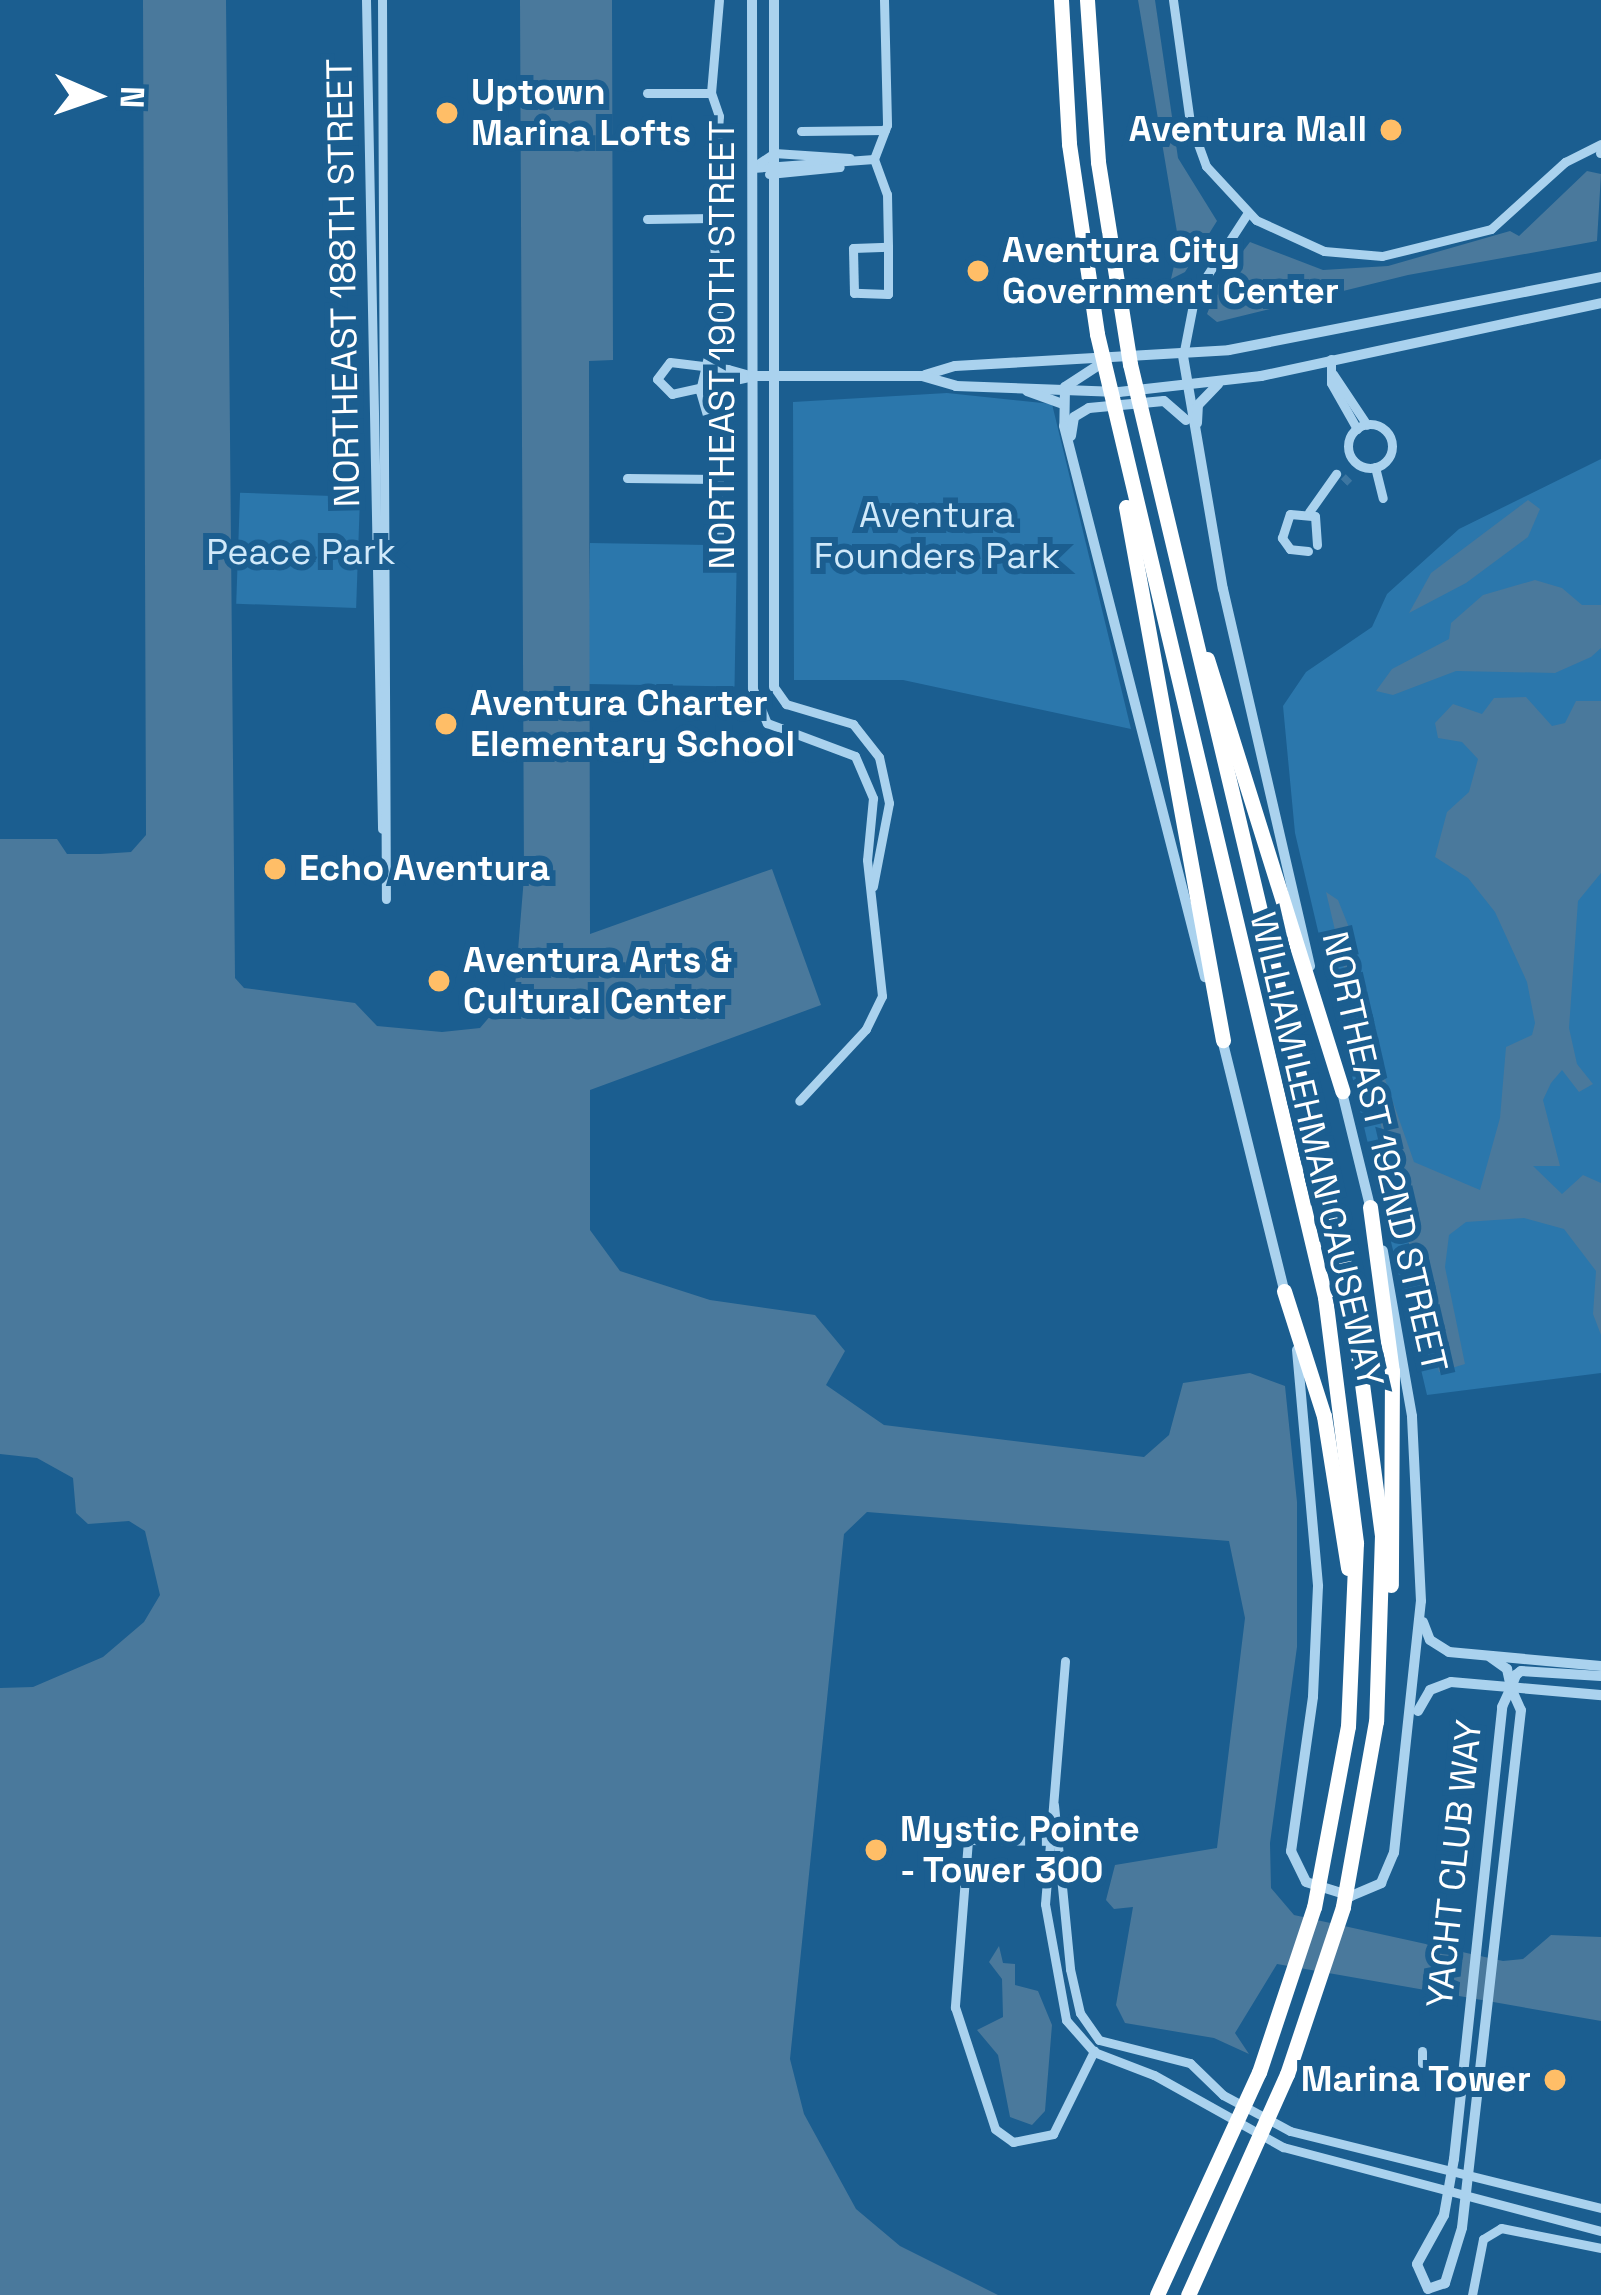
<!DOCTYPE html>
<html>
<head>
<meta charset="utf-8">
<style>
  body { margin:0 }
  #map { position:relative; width:1601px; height:2295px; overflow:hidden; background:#1b5e90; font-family:"Space Grotesk",sans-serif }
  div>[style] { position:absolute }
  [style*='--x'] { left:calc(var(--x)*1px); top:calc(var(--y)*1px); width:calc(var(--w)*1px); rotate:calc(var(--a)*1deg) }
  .green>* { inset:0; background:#2b77ac; transform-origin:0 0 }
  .water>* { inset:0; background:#4a799c }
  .minor-tunnel>* { height:9px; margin-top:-4.5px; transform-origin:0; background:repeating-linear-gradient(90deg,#3d76a1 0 9px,transparent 0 13.5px) }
  .minor>* { height:9px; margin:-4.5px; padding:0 4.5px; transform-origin:4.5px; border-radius:4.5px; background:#aad2ee }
  .minor>.ring { margin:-4.5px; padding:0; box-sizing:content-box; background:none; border:9px solid #aad2ee; border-radius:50% }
  .tertiary>* { height:10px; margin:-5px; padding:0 5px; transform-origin:5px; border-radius:5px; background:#aad2ee }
  .motorway>* { height:15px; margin:-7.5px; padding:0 7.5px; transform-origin:7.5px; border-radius:7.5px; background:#fff }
  .dots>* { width:33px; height:33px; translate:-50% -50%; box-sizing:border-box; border:6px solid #1b5e90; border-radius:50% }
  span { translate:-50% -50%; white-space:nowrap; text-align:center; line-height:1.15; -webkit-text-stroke:12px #1b5e90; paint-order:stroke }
  .poi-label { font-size:36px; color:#fff; font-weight:700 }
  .left { translate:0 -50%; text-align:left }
  .right { translate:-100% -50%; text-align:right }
  .street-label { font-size:36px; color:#fff }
  .park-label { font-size:36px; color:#d0e9fa }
  .north { position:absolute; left:36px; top:36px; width:120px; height:120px; -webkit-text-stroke:9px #1b5e90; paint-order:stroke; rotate:92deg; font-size:33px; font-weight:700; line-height:48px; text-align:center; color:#fff }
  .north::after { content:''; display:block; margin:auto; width:42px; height:54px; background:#fff; clip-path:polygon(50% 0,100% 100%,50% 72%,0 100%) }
</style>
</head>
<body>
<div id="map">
  <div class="green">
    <div style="clip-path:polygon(947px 393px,1052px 404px,1131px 729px,903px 680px,794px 680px,793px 402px)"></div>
    <div style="clip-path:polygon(1601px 459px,1601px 1373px,1427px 1395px,1295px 833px,1283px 706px,1306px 672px,1372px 627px,1387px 594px,1459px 529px)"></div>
    <div style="left:360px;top:497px;width:111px;height:120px;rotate:92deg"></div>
    <div style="left:590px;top:543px;width:147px;height:141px;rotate:1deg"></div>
  </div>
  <div class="water">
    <div style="clip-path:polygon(143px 0,226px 0,235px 978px,244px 988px,355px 1003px,377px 1026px,442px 1032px,480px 1028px,515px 987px,524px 877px,520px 0,612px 0,613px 360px,589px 361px,590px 934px,772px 869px,821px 1005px,590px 1090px,590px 1230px,620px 1271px,710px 1300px,815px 1315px,845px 1351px,826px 1385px,884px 1425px,1144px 1457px,1169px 1435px,1183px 1383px,1250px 1373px,1285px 1386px,1297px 1502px,1297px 1647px,1270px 1843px,1271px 1888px,1294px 1915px,1503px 1961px,1523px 1959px,1551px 1935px,1601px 1937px,1601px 2021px,1277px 1964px,1235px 2033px,1249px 2054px,1214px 2038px,1125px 2023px,1116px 2005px,1133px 1907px,1114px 1909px,1106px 1900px,1115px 1865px,1217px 1848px,1245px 1618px,1229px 1541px,867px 1512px,844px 1534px,790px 2059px,804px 2114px,856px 2209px,900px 2246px,998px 2295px,0 2295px,0 1688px,33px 1687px,103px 1657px,144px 1622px,160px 1595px,145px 1531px,129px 1521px,88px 1524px,76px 1513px,73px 1478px,37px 1458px,0 1454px,0 839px,57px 839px,67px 854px,100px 854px,131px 852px,146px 835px)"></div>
    <div style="clip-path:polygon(1138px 0,1155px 0,1178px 158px,1217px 221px,1185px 272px,1171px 279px,1179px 244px)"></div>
    <div style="clip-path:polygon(1587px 171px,1601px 174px,1597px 241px,1408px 275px,1217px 322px,1207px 314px,1220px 281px,1250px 242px,1323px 270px,1388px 266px,1510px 231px,1519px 236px)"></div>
    <div style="clip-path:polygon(1528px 500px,1540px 509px,1528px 537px,1466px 583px,1409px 613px,1431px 573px)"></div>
    <div style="clip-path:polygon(1535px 580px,1562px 588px,1582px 605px,1601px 605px,1601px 648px,1591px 657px,1555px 673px,1456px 671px,1393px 695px,1376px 691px,1392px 669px,1449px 639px,1451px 623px,1483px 595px)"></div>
    <div style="clip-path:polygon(1526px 697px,1552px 726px,1565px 723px,1576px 701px,1601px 701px,1601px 873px,1578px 901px,1569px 1028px,1577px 1064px,1593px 1084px,1579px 1092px,1562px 1070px,1551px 1083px,1543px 1100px,1560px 1166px,1533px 1166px,1562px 1194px,1583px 1175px,1601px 1183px,1601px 1335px,1593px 1314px,1596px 1271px,1564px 1229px,1524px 1218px,1466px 1222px,1449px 1235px,1445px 1267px,1465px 1364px,1439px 1372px,1326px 892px,1338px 900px,1350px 930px,1363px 1016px,1414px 1162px,1480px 1190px,1500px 1118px,1506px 1047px,1532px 1035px,1535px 1023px,1527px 982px,1495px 912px,1468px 878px,1435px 857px,1447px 812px,1469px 792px,1478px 759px,1462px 742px,1438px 738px,1435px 723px,1453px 704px,1482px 714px,1494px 698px)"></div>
    <div style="clip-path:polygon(999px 1946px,1003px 1963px,1015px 1964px,1015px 1985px,1038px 1991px,1052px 2025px,1045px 2111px,1032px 2125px,1010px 2117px,998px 2055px,977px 2030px,1003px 2017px,1002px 1979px,989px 1962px)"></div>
  </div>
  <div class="minor-tunnel">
    <div style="--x:1344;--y:482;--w:7;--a:-45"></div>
  </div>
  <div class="minor">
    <div style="--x:366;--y:0;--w:829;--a:88.89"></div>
    <div style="--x:382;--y:0;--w:899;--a:89.75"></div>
    <div style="--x:884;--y:0;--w:125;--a:88.6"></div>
    <div style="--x:887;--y:125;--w:36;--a:111"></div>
    <div style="--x:874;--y:159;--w:37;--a:70"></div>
    <div style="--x:887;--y:194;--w:53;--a:88.9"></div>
    <div style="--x:888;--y:247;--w:47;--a:90"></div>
    <div style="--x:888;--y:294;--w:34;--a:-178"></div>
    <div style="--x:854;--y:293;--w:45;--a:-91.3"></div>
    <div style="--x:853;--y:248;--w:35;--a:-2"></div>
    <div style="--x:1173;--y:0;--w:123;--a:82.1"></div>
    <div style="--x:1190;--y:122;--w:47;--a:70"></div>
    <div style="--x:1206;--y:166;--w:74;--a:47.2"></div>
    <div style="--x:1256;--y:220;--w:75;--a:24.5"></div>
    <div style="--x:1324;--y:251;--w:58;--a:4.9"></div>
    <div style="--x:1382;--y:256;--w:112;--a:-13.9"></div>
    <div style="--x:1491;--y:229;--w:100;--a:-42.2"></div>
    <div style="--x:1565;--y:162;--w:40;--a:-26.6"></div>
    <div style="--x:647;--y:93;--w:64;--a:0"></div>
    <div style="--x:801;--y:131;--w:84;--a:-0.7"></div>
    <div style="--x:1600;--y:153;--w:1;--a:-45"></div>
    <div style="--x:752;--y:168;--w:122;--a:-4.2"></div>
    <div style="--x:752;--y:168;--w:27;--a:-34"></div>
    <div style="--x:774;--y:153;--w:76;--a:3.8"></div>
    <div style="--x:769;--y:174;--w:71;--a:-5.6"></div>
    <div style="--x:647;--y:219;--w:65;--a:-0.9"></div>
    <div style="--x:1183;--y:356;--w:63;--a:-79"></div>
    <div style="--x:1195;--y:294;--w:95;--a:-57"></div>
    <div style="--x:1331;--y:359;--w:24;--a:90"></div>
    <div style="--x:1331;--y:383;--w:53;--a:60.5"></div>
    <div style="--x:670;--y:362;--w:58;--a:6.9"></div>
    <div style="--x:728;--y:369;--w:26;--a:16"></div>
    <div style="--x:753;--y:376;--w:83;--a:167.5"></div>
    <div style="--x:672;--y:394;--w:21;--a:-135"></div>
    <div style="--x:657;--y:379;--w:21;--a:-53"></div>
    <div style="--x:1333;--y:374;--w:61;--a:56.3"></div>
    <div class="ring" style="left:1348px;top:424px;width:35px;height:35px"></div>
    <div style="--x:1375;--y:467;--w:32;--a:76"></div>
    <div style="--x:627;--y:478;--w:92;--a:0.6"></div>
    <div style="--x:1309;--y:512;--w:47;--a:-54.6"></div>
    <div style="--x:719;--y:541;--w:85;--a:-90"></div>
    <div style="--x:719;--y:456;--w:68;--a:-106.3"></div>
    <div style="--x:700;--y:391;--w:84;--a:-77"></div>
    <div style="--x:719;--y:309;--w:91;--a:-94.4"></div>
    <div style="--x:712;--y:218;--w:102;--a:-86.1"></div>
    <div style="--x:719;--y:116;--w:24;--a:-109"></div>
    <div style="--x:711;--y:93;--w:93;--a:-85.1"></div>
    <div style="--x:1308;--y:551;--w:18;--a:-174"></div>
    <div style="--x:1290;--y:549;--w:14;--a:-126"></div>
    <div style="--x:1282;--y:538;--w:25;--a:-72"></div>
    <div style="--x:1290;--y:514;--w:25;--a:5"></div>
    <div style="--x:1315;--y:516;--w:29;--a:86"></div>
    <div style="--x:774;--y:687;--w:21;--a:55"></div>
    <div style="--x:786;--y:704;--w:70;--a:16.6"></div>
    <div style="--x:853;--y:724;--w:42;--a:51.8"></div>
    <div style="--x:879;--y:757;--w:47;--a:77.7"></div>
    <div style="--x:889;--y:803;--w:85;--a:100.9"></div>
    <div style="--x:753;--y:689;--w:37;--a:68"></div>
    <div style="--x:767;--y:723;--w:94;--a:20.6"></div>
    <div style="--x:855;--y:756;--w:46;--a:66.8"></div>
    <div style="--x:873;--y:798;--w:62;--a:95.5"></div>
    <div style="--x:867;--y:860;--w:137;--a:83.7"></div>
    <div style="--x:882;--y:996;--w:37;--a:116"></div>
    <div style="--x:866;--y:1029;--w:98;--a:132.9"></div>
    <div style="--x:1065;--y:1661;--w:244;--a:94.7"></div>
    <div style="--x:1045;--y:1904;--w:118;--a:79.7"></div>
    <div style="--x:1066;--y:2020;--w:43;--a:48.8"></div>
    <div style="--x:1094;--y:2052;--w:64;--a:21"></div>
    <div style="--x:1154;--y:2075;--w:148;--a:29.2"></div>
    <div style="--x:1283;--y:2147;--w:329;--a:14.8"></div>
    <div style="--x:1054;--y:1805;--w:165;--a:84.4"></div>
    <div style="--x:1070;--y:1969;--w:45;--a:77.2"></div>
    <div style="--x:1080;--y:2013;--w:33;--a:55"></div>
    <div style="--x:1099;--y:2040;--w:94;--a:14.2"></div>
    <div style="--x:1190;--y:2063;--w:46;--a:44.1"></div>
    <div style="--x:1223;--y:2095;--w:76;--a:28.2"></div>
    <div style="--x:1290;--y:2131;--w:320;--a:13.9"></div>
    <div style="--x:1061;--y:1841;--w:93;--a:-179.4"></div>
    <div style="--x:968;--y:1840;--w:168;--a:94.5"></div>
    <div style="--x:955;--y:2007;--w:128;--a:71.8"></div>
    <div style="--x:995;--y:2129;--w:22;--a:36"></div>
    <div style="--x:1013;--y:2142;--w:41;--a:-11.3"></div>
    <div style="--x:1053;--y:2134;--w:93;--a:-63.7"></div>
    <div style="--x:1422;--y:2063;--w:12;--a:-90"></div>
    <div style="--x:1472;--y:2295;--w:57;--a:-78.9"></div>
    <div style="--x:1483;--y:2239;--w:21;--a:-31"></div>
    <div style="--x:1501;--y:2228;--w:102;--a:11.3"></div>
  </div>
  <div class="tertiary">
    <div style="--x:752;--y:0;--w:689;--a:89.92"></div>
    <div style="--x:774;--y:0;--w:687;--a:90"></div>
    <div style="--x:1183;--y:356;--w:236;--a:80.3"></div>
    <div style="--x:1223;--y:589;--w:387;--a:77"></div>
    <div style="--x:925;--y:375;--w:31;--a:-17"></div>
    <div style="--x:955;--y:366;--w:274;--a:-3.3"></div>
    <div style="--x:1229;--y:350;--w:379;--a:-11.1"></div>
    <div style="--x:753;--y:376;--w:169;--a:0"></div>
    <div style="--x:922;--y:376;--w:35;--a:16"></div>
    <div style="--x:956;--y:386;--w:163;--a:2.1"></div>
    <div style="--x:1119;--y:392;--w:143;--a:-6.4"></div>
    <div style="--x:1261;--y:376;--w:348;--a:-12.1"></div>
    <div style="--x:1065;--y:387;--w:39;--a:91"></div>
    <div style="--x:1064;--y:426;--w:569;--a:75.65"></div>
    <div style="--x:1065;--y:387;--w:38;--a:-33"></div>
    <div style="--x:1027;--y:391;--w:37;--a:20"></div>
    <div style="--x:1197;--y:423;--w:18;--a:-87"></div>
    <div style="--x:1198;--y:405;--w:29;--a:-46"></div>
    <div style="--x:1071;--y:436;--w:19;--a:-81"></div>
    <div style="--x:1074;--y:417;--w:17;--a:-31"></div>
    <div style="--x:1089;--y:408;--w:75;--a:-5.3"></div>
    <div style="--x:1164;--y:401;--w:29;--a:41"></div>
    <div style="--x:1221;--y:1035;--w:270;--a:76.1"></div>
    <div style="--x:1341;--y:1088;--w:126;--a:76.2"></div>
    <div style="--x:1297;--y:1350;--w:237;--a:84.9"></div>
    <div style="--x:1318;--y:1586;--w:111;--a:92.6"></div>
    <div style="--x:1313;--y:1697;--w:156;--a:98.1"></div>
    <div style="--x:1291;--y:1851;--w:34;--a:64"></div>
    <div style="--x:1306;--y:1882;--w:47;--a:17.3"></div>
    <div style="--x:1351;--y:1896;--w:33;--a:-23"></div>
    <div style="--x:1381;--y:1883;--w:33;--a:-67"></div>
    <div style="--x:1394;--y:1853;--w:253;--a:-83.9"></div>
    <div style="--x:1421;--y:1601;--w:185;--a:-92.8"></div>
    <div style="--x:1412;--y:1416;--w:168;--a:-100"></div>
    <div style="--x:1423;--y:1622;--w:19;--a:69"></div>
    <div style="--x:1430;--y:1640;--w:22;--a:32"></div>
    <div style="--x:1449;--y:1652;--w:153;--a:5.3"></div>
    <div style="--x:1490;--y:1657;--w:21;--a:35"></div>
    <div style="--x:1507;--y:1669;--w:19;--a:78"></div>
    <div style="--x:1511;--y:1688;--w:24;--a:66"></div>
    <div style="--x:1521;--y:1710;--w:521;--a:96.5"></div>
    <div style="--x:1462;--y:2228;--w:58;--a:107.2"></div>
    <div style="--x:1445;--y:2283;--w:18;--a:161"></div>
    <div style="--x:1428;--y:2289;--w:27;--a:-114"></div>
    <div style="--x:1417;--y:2264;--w:56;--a:-61.1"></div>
    <div style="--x:1444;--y:2215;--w:57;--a:-79.9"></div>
    <div style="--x:1454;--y:2159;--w:455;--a:-83.9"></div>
    <div style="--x:1502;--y:1707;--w:21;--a:-65"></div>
    <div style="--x:1511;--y:1688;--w:14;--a:-69"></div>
    <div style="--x:1516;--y:1675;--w:6;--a:-39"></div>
    <div style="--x:1521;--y:1671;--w:80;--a:3.6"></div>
    <div style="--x:1418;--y:1711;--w:24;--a:-60"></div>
    <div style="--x:1430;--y:1690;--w:22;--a:-21"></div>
    <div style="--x:1451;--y:1682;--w:151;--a:5"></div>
  </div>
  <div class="motorway">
    <div style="--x:1061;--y:0;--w:144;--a:86.8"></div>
    <div style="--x:1069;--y:144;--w:192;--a:81.6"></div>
    <div style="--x:1097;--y:334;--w:990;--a:76.68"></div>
    <div style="--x:1325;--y:1297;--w:248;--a:82.8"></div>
    <div style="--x:1356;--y:1543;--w:183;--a:92.5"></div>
    <div style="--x:1348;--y:1726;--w:184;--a:100.6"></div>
    <div style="--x:1314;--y:1907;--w:174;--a:108.4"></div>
    <div style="--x:1259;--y:2072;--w:245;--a:114.6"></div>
    <div style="--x:1087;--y:0;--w:162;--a:86.1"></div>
    <div style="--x:1098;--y:162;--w:205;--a:81"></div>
    <div style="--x:1130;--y:364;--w:947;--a:76.62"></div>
    <div style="--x:1349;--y:1285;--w:252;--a:82.5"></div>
    <div style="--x:1382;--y:1535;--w:186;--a:91.8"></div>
    <div style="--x:1376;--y:1721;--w:189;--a:100.1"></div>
    <div style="--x:1343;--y:1907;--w:176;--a:108.5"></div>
    <div style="--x:1287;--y:2074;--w:242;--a:114.1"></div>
    <div style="--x:1126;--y:507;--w:542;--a:79.69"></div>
    <div style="--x:1207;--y:659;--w:453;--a:72.6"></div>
    <div style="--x:1370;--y:1207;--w:165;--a:82.4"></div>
    <div style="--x:1392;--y:1371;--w:214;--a:90.3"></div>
    <div style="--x:1284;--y:1291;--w:131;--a:72.3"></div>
    <div style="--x:1324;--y:1416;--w:154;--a:81"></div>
  </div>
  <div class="dots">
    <div style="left:447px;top:113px;background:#ffbe67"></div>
    <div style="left:1391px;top:130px;background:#ffbe67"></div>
    <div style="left:978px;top:271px;background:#ffbe67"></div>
    <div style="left:446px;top:724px;background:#ffbe67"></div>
    <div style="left:275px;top:869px;background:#ffbe67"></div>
    <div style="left:439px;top:981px;background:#ffbe67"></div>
    <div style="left:876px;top:1850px;background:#ffbe67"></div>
    <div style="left:1555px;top:2080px;background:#ffbe67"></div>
  </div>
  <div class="poi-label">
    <span class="left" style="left:471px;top:113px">Uptown<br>Marina Lofts</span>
    <span class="right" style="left:1367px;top:130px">Aventura Mall</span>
    <span class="left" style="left:1002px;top:271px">Aventura City<br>Government Center</span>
    <span class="left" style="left:470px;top:724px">Aventura Charter<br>Elementary School</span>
    <span class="left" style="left:299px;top:869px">Echo Aventura</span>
    <span class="left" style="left:463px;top:981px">Aventura Arts &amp;<br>Cultural Center</span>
    <span class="left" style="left:900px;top:1850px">Mystic Pointe<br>- Tower 300</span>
    <span class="right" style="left:1531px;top:2080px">Marina Tower</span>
  </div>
  <div class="street-label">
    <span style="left:344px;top:283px;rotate:-91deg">NORTHEAST 188TH STREET</span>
    <span style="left:723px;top:345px;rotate:-90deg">NORTHEAST 190TH STREET</span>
    <span style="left:1316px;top:1150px;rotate:77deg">WILLIAM LEHMAN CAUSEWAY</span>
    <span style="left:1384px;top:1152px;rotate:77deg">NORTHEAST 192ND STREET</span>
    <span style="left:1455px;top:1864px;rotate:-84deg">YACHT CLUB WAY</span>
  </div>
  <div class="park-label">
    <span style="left:937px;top:536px">Aventura<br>Founders Park</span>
    <span style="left:301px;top:553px">Peace Park</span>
  </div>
  <div class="north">N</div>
</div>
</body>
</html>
